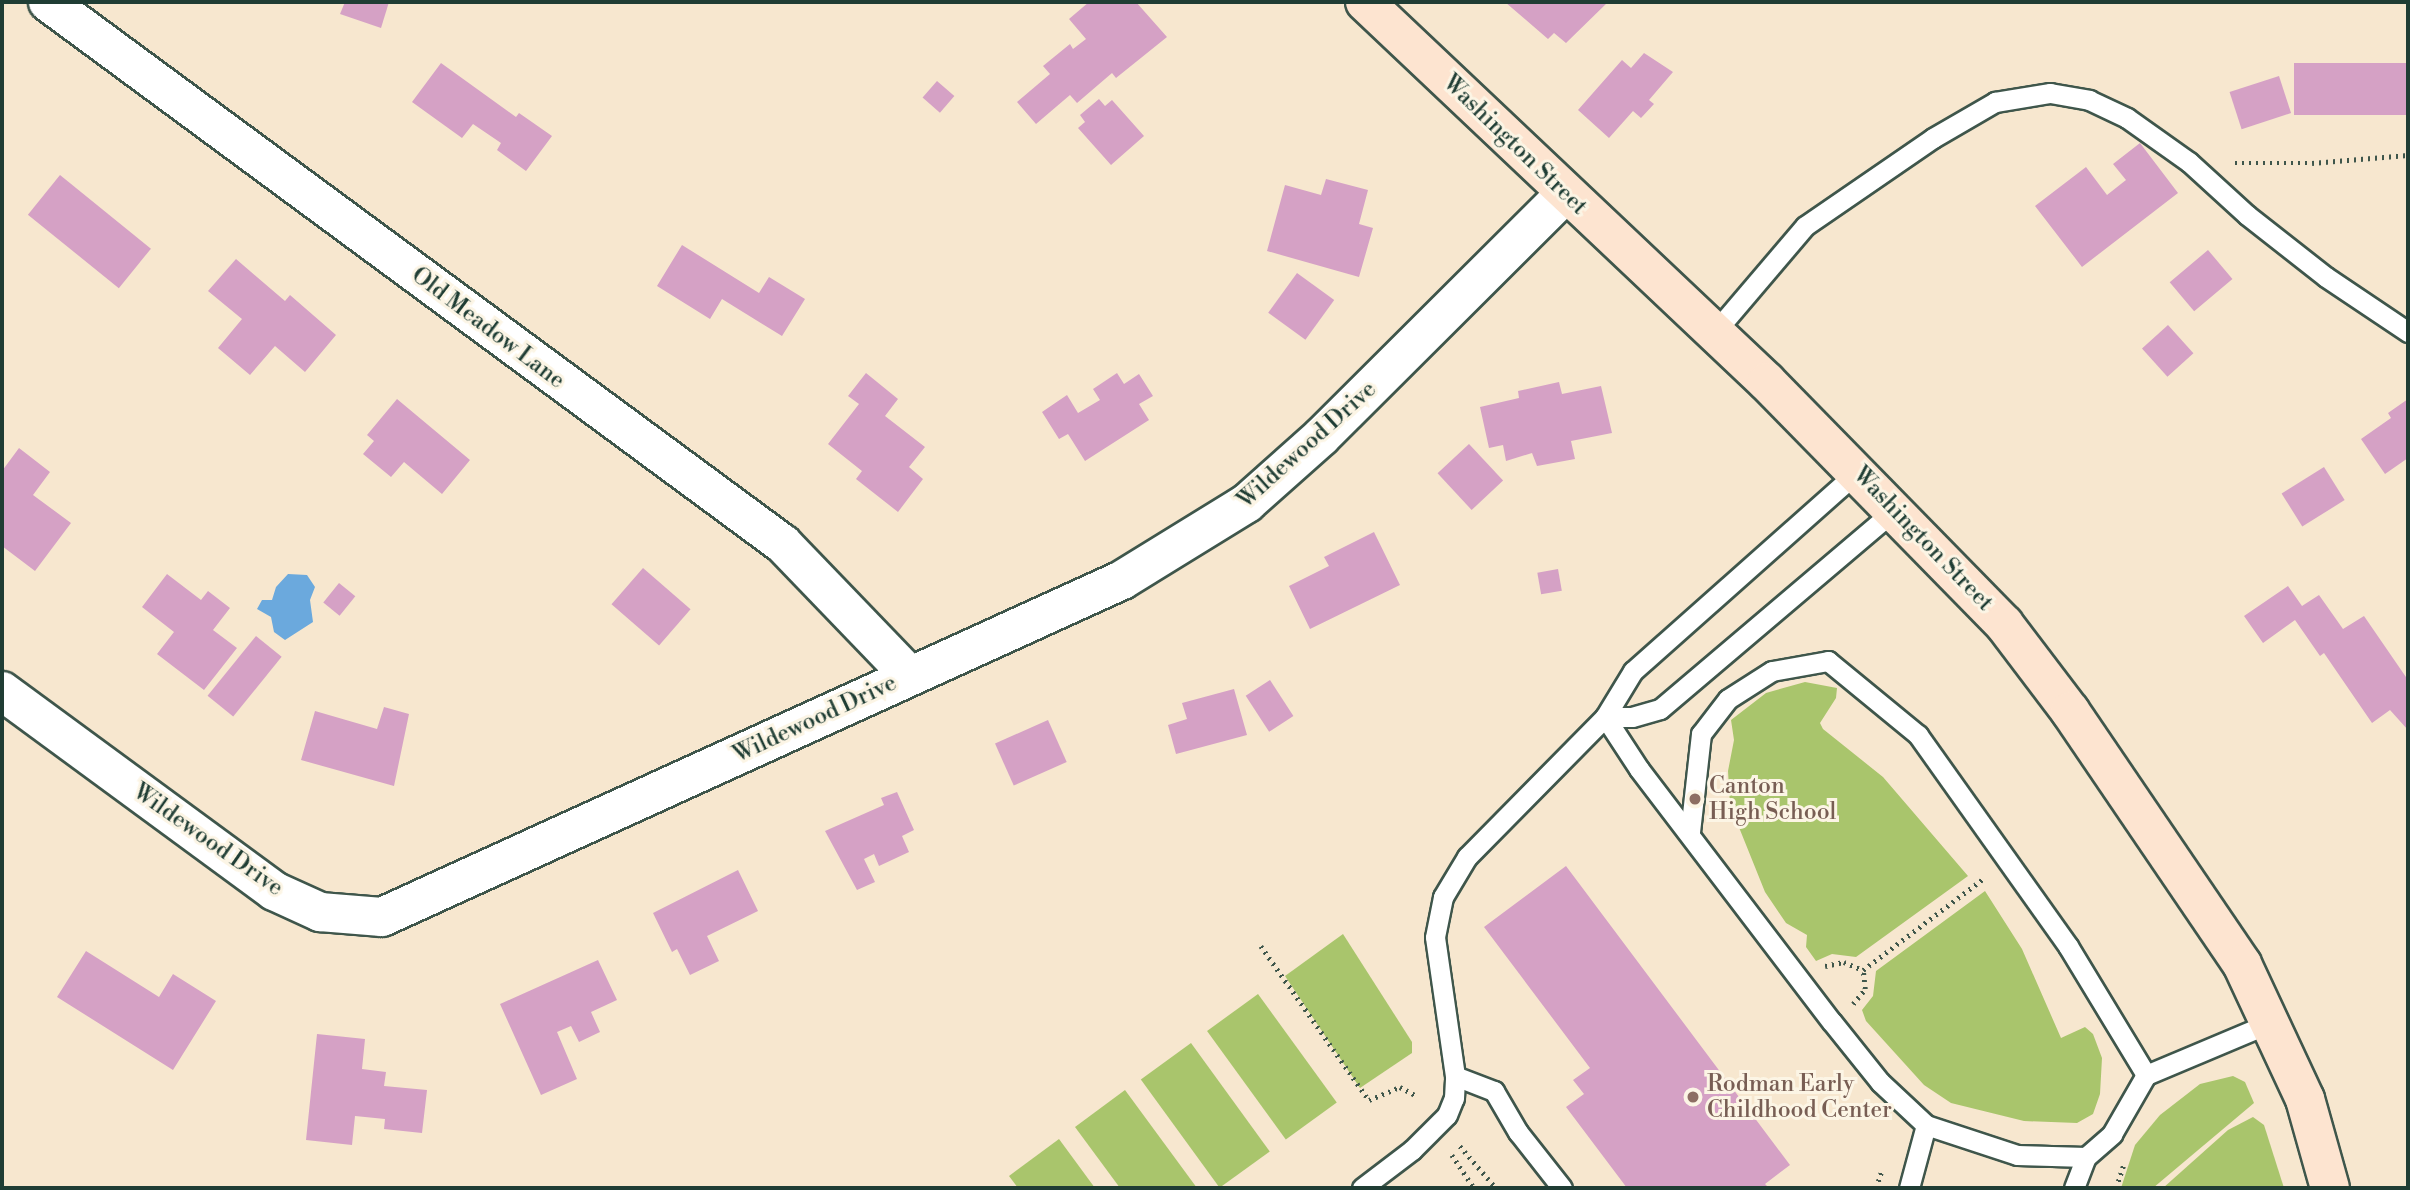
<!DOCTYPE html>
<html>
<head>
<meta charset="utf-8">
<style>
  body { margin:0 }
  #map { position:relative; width:2410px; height:1190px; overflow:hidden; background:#f7e7cf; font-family:"Libre Bodoni",serif }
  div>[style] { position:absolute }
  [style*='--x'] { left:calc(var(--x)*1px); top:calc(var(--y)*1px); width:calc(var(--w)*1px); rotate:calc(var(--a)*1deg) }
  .green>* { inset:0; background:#a9c56c; transform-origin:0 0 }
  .water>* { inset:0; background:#6ba9dd }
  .building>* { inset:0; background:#d5a1c5; transform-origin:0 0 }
  .path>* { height:4.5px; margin-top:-2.25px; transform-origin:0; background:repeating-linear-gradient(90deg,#3f564b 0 2px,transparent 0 7px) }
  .roads { filter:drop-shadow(2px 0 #3f564b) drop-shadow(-2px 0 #3f564b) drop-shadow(0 2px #3f564b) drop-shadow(0 -2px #3f564b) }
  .service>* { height:19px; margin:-9.5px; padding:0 9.5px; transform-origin:9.5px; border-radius:9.5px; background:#fff }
  .minor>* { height:38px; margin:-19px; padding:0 19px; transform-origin:19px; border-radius:19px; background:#fff }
  .secondary>* { height:38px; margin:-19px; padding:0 19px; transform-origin:19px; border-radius:19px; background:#fde4d0 }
  .dots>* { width:19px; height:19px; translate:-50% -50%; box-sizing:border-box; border:4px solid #fcf5e5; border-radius:50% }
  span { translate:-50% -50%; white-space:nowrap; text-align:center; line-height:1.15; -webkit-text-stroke:6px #fcf5e5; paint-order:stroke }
  .street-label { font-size:23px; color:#1f3d34 }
  .education-label { font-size:23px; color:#785e54 }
  .left { translate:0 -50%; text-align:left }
  .frame { position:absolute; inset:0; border:4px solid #1f3d34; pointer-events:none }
</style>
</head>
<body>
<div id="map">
  <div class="green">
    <div style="clip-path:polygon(1805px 682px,1837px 688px,1836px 698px,1820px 723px,1823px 729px,1883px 777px,1968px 876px,1856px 957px,1832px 954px,1816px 961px,1806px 947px,1807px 935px,1786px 923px,1765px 892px,1730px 805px,1728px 771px,1734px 740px,1731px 720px,1766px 693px)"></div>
    <div style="clip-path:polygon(1985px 891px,2022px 949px,2061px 1038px,2085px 1027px,2093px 1034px,2102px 1058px,2100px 1094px,2093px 1114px,2077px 1123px,2024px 1121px,1951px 1103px,1924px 1085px,1866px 1021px,1862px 1010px,1873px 996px,1876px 971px)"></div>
    <div style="clip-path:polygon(1343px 934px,1412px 1042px,1412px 1053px,1360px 1088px,1285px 976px)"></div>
    <div style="left:1258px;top:994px;width:134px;height:63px;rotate:54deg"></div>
    <div style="left:1191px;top:1043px;width:134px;height:62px;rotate:54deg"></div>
    <div style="clip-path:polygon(2233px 1076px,2245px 1082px,2254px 1103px,2153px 1188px,2121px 1188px,2135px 1145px,2160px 1115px,2200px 1084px)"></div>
    <div style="clip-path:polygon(1125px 1090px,1197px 1188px,1120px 1188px,1075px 1127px)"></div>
    <div style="clip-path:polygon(2253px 1117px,2264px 1125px,2284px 1188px,2163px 1188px,2228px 1130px)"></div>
    <div style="clip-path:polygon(1059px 1139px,1095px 1188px,1018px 1188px,1009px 1176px)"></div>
  </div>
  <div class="water">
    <div style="clip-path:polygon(288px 574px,307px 575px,315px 587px,310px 600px,313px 622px,285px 640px,274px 632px,271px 617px,257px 609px,262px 600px,272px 600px,276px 587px)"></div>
  </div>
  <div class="building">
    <div style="clip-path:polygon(345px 2px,389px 2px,381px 28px,340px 14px)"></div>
    <div style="clip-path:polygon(1089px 2px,1136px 2px,1167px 37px,1116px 78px,1112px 73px,1077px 103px,1070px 95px,1036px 124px,1017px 102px,1050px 74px,1043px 66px,1070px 44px,1073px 49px,1086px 39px,1069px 19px)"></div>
    <div style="clip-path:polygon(1505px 2px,1608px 2px,1566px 43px,1554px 33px,1548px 39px)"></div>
    <div style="clip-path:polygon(1644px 53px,1673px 72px,1649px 100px,1654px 104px,1641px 118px,1633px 111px,1609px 138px,1578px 110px,1622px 60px,1631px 68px)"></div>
    <div style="clip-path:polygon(441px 63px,516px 117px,519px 113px,552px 136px,526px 171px,497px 150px,501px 143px,473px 124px,462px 138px,412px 102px)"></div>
    <div style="left:2408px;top:63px;width:52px;height:114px;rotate:90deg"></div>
    <div style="left:2279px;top:76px;width:39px;height:52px;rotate:72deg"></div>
    <div style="left:937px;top:81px;width:23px;height:22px;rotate:41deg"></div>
    <div style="clip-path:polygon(1099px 99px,1105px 106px,1112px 100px,1144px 136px,1111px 165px,1078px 128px,1085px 122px,1080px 115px)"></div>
    <div style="clip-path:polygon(2140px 143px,2178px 193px,2082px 267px,2035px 206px,2086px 167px,2107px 195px,2126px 180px,2113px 164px)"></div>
    <div style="left:60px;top:175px;width:117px;height:51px;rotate:39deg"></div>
    <div style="clip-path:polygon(1326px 179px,1368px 190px,1359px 224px,1373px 228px,1359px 277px,1267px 251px,1285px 185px,1321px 195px)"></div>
    <div style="clip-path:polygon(682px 245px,759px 293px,769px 277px,805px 299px,782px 336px,722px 299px,710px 319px,657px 286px)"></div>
    <div style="left:2208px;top:250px;width:38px;height:50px;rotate:50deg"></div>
    <div style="clip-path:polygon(236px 259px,285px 301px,290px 295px,336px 335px,305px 372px,275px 346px,250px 375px,218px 348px,242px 319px,208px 291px)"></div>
    <div style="left:1297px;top:273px;width:46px;height:49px;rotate:36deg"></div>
    <div style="left:2168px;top:325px;width:38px;height:35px;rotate:48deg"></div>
    <div style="clip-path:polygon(866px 373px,898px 399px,885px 416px,925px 447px,909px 467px,923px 479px,898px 512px,856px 479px,862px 471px,828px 444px,859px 404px,848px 396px)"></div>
    <div style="clip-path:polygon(1117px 373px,1124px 384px,1139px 374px,1153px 396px,1139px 404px,1149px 420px,1085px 461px,1068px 434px,1059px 439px,1042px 412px,1067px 395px,1078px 413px,1100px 400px,1093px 389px)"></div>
    <div style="clip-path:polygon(1559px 382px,1562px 394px,1601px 386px,1612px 433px,1571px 441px,1575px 459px,1537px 466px,1532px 453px,1506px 461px,1503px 445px,1489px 448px,1480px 407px,1519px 398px,1518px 391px)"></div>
    <div style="clip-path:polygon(397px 399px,470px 460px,442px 494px,404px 462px,391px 477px,363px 454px,374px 441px,367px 435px)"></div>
    <div style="clip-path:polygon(2408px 399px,2408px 458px,2385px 474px,2361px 439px,2391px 418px,2388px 413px)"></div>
    <div style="left:1469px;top:444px;width:50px;height:43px;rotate:47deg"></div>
    <div style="clip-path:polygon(19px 448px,50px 472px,33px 495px,71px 523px,35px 571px,2px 546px,2px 471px)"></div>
    <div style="left:2324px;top:467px;width:39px;height:50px;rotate:58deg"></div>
    <div style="clip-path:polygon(1374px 532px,1400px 585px,1310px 629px,1289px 586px,1329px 566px,1324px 557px)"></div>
    <div style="left:643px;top:568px;width:63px;height:48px;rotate:41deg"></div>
    <div style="left:1558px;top:569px;width:22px;height:21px;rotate:80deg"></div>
    <div style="clip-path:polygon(167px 574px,201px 600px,208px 591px,230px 608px,213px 630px,237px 648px,204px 690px,157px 654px,174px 632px,142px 607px)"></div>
    <div style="left:339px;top:583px;width:21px;height:25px;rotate:39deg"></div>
    <div style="clip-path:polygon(2288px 586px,2302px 606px,2319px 595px,2343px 629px,2364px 616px,2408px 680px,2408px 730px,2390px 710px,2372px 723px,2324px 653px,2320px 656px,2295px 620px,2263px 643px,2244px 616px)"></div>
    <div style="left:256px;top:636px;width:33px;height:77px;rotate:39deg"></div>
    <div style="left:1270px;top:680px;width:43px;height:29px;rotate:57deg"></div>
    <div style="clip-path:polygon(1234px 689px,1247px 735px,1176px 754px,1168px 725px,1187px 719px,1182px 703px)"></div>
    <div style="clip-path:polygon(384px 707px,409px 714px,394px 786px,301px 760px,315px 711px,377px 729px)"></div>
    <div style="left:1048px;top:720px;width:46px;height:58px;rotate:66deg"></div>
    <div style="clip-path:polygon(897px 792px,914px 830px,902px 836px,909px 852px,879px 866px,874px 854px,864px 859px,875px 882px,857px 890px,825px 831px,884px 805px,881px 798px)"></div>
    <div style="clip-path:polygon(1566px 866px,1790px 1165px,1765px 1184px,1769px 1188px,1627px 1188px,1566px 1107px,1584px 1094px,1573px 1080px,1590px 1068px,1484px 927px)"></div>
    <div style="clip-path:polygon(738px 870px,758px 911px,707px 936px,719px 961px,690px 975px,677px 949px,672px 952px,653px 913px)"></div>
    <div style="clip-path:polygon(86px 951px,159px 997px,173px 974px,216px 1001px,173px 1070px,57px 997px)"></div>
    <div style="clip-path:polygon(598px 960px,617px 1000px,591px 1012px,600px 1032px,579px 1042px,571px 1026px,557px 1032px,577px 1079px,541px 1095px,500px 1004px)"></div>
    <div style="clip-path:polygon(317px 1034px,365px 1039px,362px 1069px,386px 1072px,384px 1086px,427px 1090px,422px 1133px,384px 1129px,385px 1119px,355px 1116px,352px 1145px,306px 1140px)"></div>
  </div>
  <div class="path">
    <div style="--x:2235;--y:163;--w:77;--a:0"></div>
    <div style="--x:2312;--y:163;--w:96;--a:-4.8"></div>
    <div style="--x:1261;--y:946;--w:188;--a:55"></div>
    <div style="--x:1369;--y:1100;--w:34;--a:-23"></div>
    <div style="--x:1400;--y:1087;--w:19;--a:28"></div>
    <div style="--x:1825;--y:966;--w:19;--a:-12"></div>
    <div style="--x:1844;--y:962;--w:21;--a:23"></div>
    <div style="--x:1853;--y:1004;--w:19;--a:-51"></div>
    <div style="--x:1865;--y:989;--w:19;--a:-96"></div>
    <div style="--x:1863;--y:970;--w:152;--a:-37.2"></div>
    <div style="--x:1460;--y:1146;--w:55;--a:49.4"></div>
    <div style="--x:1452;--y:1155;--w:40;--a:56"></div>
    <div style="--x:1876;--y:1188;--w:19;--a:-72"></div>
    <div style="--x:2116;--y:1188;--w:25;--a:-72"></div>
  </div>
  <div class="roads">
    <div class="service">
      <div style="--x:1714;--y:333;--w:140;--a:-49.6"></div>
      <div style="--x:1805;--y:226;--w:155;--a:-34.5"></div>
      <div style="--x:1933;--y:138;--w:72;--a:-30.1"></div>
      <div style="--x:1995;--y:102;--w:56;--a:-9.3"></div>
      <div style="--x:2050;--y:93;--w:40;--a:10"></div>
      <div style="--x:2089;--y:100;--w:42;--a:25.3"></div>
      <div style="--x:2127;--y:118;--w:76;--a:35.4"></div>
      <div style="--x:2189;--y:162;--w:79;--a:42.4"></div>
      <div style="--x:2247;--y:215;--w:100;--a:38.1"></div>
      <div style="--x:2326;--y:277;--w:99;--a:33.9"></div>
      <div style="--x:1605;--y:717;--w:62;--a:56.8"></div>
      <div style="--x:1639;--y:769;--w:318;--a:52.7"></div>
      <div style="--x:1832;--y:1022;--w:77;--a:51.3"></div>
      <div style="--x:1880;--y:1082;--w:63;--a:43.1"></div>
      <div style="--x:1926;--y:1125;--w:96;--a:18.2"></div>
      <div style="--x:2017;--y:1155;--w:69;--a:1.7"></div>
      <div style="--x:2086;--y:1157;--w:35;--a:-41"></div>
      <div style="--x:2112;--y:1134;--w:68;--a:-60"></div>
      <div style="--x:2146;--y:1075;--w:137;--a:-22.8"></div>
      <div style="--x:1605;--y:717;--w:27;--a:0"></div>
      <div style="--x:1632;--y:717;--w:29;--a:-16"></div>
      <div style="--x:1660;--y:709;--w:308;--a:-40.3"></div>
      <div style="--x:1690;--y:832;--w:99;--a:-83.6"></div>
      <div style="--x:1701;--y:734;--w:44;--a:-52.4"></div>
      <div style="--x:1728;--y:699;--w:52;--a:-32.5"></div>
      <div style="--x:1772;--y:671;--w:57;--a:-10.1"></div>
      <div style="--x:1828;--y:661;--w:117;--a:39.4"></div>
      <div style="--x:1918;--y:735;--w:259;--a:54.6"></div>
      <div style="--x:2068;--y:946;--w:151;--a:58.8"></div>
      <div style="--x:1455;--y:1076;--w:42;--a:21"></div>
      <div style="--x:1494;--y:1091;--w:48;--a:59.7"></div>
      <div style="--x:1518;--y:1132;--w:71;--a:51.8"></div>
      <div style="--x:1362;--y:1188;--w:63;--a:-37.2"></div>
      <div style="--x:1412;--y:1150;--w:49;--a:-45"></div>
      <div style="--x:1447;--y:1115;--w:18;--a:-68"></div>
      <div style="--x:1454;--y:1098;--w:22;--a:-87"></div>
      <div style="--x:1455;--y:1076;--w:140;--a:-98.2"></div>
      <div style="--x:1435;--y:937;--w:41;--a:-78.7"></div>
      <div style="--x:1443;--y:897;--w:47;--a:-59"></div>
      <div style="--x:1467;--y:857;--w:197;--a:-45.4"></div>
      <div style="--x:1605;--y:717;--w:54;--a:-58.7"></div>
      <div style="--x:1633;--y:671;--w:301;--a:-41.6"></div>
      <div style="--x:1909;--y:1188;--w:65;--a:-74.9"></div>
      <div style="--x:2074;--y:1188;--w:33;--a:-69"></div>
    </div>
    <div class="minor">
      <div style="--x:48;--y:2;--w:913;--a:36.41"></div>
      <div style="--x:783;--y:544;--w:182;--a:46.1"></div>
      <div style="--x:2;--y:691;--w:338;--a:36.3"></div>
      <div style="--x:274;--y:891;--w:51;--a:24.5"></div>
      <div style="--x:320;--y:912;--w:62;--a:4.6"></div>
      <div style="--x:382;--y:917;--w:813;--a:-24.48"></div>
      <div style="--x:1122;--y:580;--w:147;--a:-31.6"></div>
      <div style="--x:1247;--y:503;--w:99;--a:-41.7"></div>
      <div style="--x:1321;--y:437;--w:344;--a:-44.9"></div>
    </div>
    <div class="secondary">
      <div style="--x:1365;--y:2;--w:553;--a:43.39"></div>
      <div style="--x:1767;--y:382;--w:339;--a:45.6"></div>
      <div style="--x:2004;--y:624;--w:109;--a:52.8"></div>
      <div style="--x:2070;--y:711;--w:306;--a:55.8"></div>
      <div style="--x:2242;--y:964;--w:149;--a:65"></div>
      <div style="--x:2305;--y:1099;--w:92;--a:74.3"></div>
    </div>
  </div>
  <div class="dots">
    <div style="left:1695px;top:799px;background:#8d6e63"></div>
    <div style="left:1693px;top:1097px;background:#8d6e63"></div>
  </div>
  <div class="street-label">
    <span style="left:1515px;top:145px;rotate:44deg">Washington Street</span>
    <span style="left:488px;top:328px;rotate:37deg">Old Meadow Lane</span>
    <span style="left:1307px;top:445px;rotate:-42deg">Wildewood Drive</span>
    <span style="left:1923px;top:539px;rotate:46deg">Washington Street</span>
    <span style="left:815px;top:719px;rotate:-25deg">Wildewood Drive</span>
    <span style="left:208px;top:840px;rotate:35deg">Wildewood Drive</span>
  </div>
  <div class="education-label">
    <span class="left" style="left:1709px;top:799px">Canton<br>High School</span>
    <span class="left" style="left:1707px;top:1097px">Rodman Early<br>Childhood Center</span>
  </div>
  <div class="frame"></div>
</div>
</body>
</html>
